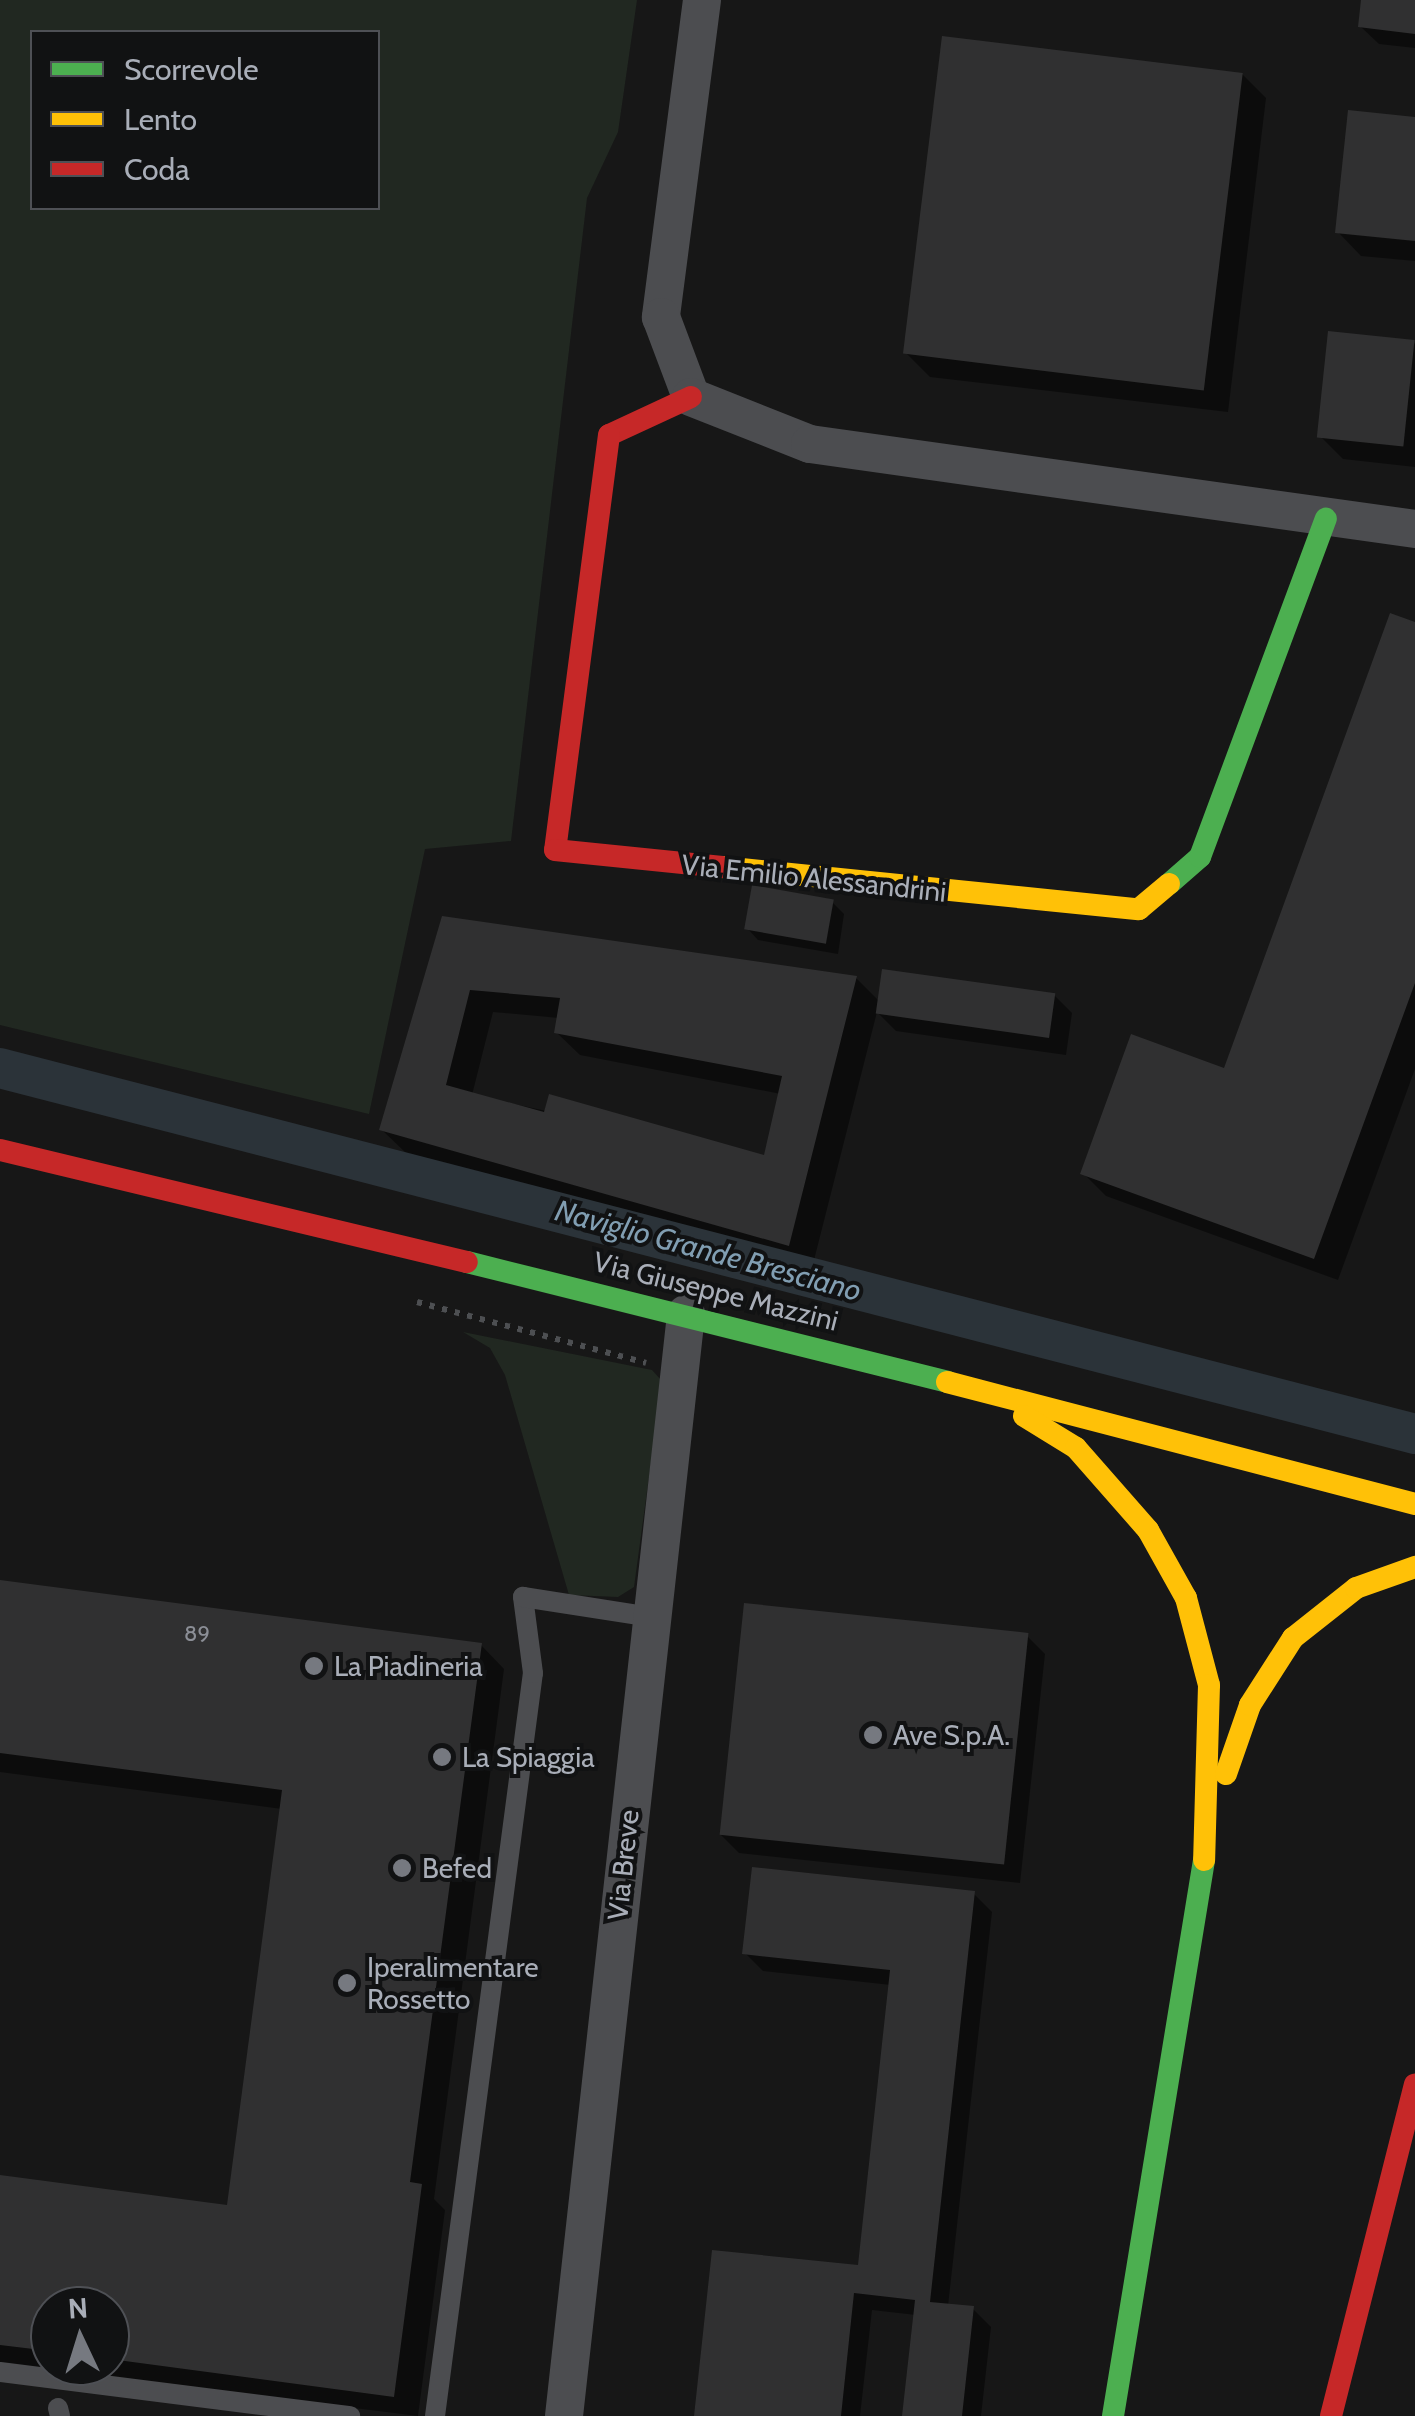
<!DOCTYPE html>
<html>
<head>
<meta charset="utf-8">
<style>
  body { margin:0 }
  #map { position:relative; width:1415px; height:2416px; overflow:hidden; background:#171717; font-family:Cabin,sans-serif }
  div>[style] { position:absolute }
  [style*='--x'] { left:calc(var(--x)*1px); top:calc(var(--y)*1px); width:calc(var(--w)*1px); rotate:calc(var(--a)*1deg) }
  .green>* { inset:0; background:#212821 }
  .shadow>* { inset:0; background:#0007 }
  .canal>* { height:40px; margin:-20px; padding:0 20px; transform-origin:20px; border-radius:20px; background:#2b3339 }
  .building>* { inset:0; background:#303031; transform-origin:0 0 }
  .path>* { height:6px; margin-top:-3px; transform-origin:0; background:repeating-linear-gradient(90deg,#4d4f52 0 5px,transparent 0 13px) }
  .lane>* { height:20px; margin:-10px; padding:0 10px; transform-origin:10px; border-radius:10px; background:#4c4d50 }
  .street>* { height:38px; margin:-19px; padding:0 19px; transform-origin:19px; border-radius:19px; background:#4c4d50 }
  .fast>* { height:22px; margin:-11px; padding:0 11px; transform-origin:11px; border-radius:11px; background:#4caf50 }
  .slow>* { height:22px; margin:-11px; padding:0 11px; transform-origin:11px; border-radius:11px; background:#ffc107 }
  .jam>* { height:22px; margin:-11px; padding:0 11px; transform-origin:11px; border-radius:11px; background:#c62828 }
  .dots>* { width:28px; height:28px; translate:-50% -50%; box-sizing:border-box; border:5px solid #111213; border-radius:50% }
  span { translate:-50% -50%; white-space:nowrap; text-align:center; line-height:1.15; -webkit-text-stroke:8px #111213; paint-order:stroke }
  .number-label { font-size:22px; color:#8b8e96 }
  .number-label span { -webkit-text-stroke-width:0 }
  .street-label { font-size:28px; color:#a9aeb8 }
  .poi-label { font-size:28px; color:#a9aeb8 }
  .left { translate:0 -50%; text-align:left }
  .water-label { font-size:30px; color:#819eb2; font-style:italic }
  .legend { position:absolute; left:30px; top:30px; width:350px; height:180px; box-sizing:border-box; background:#111213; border:2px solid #4e5055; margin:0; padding:12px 18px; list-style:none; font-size:30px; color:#a9aeb8 }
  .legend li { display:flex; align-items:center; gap:20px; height:50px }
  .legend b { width:50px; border:2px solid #4e5055 }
  .north { position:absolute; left:30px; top:2286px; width:100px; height:100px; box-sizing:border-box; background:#111213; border:2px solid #4e5055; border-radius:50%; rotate:356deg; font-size:28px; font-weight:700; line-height:40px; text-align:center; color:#a9aeb8 }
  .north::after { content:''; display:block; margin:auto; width:35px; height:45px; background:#767980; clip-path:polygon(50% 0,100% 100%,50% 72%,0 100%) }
</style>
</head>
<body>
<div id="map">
  <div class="green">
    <div style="clip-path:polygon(evenodd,0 0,637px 0,618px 132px,587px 198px,511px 841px,425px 849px,369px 1114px,0 1025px,0 0,32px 32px,378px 32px,378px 208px,32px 208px,32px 32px)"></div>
    <div style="clip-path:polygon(463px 1332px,652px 1370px,662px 1381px,634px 1587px,618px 1597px,569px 1595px,505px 1375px,490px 1348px)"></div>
  </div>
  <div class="shadow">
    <div style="clip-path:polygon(1364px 0,1415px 0,1415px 48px,1379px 44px,1361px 27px)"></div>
    <div style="clip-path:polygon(1242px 74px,1266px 98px,1228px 412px,930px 377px,906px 353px)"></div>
    <div style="clip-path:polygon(1415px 119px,1415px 261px,1361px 256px,1338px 232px)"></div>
    <div style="clip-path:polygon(1415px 343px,1415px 467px,1343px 459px,1320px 436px)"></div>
    <div style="clip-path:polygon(1415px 625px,1415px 1069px,1338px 1280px,1106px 1196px,1083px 1173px,1225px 1071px)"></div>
    <div style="clip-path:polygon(832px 902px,844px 914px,838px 954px,758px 940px,747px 928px)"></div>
    <div style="clip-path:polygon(evenodd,443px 918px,856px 978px,880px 1002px,1054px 995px,1072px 1013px,1066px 1055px,896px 1031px,877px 1012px,812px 1268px,406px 1153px,382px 1130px,443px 918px,493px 1012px,559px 1018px,556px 1032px,580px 1055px,781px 1094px,766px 1158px,472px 1095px,493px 1012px)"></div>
    <div style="clip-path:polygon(evenodd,0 1582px,481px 1645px,504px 1669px,434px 2199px,445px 2210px,418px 2416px,0 2364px,0 2178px,229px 2208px,282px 1809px,0 1772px,0 1582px,50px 2306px,110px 2306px,110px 2366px,50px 2366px,50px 2306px)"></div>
    <div style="clip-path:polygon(1027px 1636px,1045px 1654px,1020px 1883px,739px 1853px,721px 1835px)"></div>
    <div style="clip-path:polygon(974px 1894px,992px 1912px,948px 2306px,973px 2309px,991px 2327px,981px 2416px,905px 2416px,916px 2315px,872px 2310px,860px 2416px,696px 2416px,860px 2268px,891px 1985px,763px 1971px,745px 1953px)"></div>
  </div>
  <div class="canal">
    <div style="--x:0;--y:1068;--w:1462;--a:14.5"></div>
  </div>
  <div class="building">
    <div style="clip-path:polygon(1361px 0,1415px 0,1415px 34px,1358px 27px)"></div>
    <div style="left:942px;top:36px;width:303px;height:320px;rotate:7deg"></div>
    <div style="clip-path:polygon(1348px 110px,1415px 117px,1415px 241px,1335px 233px)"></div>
    <div style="left:1328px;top:331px;width:87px;height:107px;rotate:6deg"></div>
    <div style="clip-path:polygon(1390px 613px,1415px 622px,1415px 983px,1314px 1259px,1080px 1174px,1131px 1034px,1224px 1068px)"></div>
    <div style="left:752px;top:885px;width:83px;height:45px;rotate:10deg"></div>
    <div style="clip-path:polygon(evenodd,442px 916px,857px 976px,789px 1246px,379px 1130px,442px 916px,470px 990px,560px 998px,554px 1033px,782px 1076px,764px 1155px,549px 1094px,544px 1112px,446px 1085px,470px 990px)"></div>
    <div style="left:882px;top:969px;width:175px;height:45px;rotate:8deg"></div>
    <div style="clip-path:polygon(0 1580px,482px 1643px,410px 2182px,422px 2184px,394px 2397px,110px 2359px,110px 2306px,50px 2306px,50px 2351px,0 2345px,0 2175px,227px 2205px,282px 1790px,0 1753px)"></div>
    <div style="left:744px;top:1603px;width:286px;height:233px;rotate:6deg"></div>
    <div style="clip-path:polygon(752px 1867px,975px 1891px,930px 2302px,974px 2306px,962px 2416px,902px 2416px,915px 2300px,854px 2293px,841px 2416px,694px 2416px,712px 2250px,858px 2265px,890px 1970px,742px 1954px)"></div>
  </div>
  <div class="path">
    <div style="--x:417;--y:1302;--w:237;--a:14.9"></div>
  </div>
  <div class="lane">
    <div style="--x:0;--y:2372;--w:353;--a:7.2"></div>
    <div style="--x:58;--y:2408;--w:8;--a:76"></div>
    <div style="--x:435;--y:2416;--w:749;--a:-82.49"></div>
    <div style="--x:533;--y:1673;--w:77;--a:-97.5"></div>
    <div style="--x:523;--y:1597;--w:129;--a:8.9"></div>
  </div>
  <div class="street">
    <div style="--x:702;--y:0;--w:320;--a:97.4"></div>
    <div style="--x:661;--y:317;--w:85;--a:69.4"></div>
    <div style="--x:691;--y:397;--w:128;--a:21.6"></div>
    <div style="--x:810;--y:444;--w:611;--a:8"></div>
    <div style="--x:564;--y:2416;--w:1109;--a:-83.68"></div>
  </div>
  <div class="fast">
    <div style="--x:1169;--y:884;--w:41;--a:-41.1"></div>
    <div style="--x:1200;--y:857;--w:361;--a:-69.6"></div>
    <div style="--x:467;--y:1262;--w:495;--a:14"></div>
    <div style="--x:1113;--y:2416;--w:563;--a:-80.7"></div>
  </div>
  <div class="slow">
    <div style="--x:722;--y:867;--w:419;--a:5.8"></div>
    <div style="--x:1139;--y:909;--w:39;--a:-40"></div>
    <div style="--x:947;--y:1382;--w:484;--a:14.6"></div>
    <div style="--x:1024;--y:1416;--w:61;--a:31.6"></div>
    <div style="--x:1076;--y:1448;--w:109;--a:48.7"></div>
    <div style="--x:1148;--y:1530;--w:78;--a:60.8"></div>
    <div style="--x:1186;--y:1598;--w:90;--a:75.2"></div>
    <div style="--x:1209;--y:1685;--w:175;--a:91.6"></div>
    <div style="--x:1226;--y:1774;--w:73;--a:-70.8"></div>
    <div style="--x:1250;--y:1705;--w:80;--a:-57.3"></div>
    <div style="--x:1293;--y:1638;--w:80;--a:-38.4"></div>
    <div style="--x:1356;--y:1588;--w:63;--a:-19.6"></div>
  </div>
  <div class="jam">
    <div style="--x:691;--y:397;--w:90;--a:155.1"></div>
    <div style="--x:609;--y:435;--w:418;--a:97.4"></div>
    <div style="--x:555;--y:850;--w:168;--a:5.8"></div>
    <div style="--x:0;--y:1150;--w:480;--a:13.5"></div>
    <div style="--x:1331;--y:2416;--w:342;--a:-75.8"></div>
  </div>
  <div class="dots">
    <div style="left:314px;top:1666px;background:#767980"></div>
    <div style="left:873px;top:1735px;background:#767980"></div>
    <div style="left:442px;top:1757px;background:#767980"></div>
    <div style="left:402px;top:1868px;background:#767980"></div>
    <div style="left:347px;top:1983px;background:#767980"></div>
  </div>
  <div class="number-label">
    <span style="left:197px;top:1634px">89</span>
  </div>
  <div class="street-label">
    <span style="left:814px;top:878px;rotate:6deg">Via Emilio Alessandrini</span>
    <span style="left:716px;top:1291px;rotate:14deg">Via Giuseppe Mazzini</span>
    <span style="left:623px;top:1865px;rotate:-84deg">Via Breve</span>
  </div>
  <div class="poi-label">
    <span class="left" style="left:334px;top:1666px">La Piadineria</span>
    <span class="left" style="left:893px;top:1735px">Ave S.p.A.</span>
    <span class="left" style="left:462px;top:1757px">La Spiaggia</span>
    <span class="left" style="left:422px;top:1868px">Befed</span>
    <span class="left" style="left:367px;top:1983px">Iperalimentare<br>Rossetto</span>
  </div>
  <div class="water-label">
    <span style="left:708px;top:1251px;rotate:15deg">Naviglio Grande Bresciano</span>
  </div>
  <ul class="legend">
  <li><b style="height:12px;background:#4caf50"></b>Scorrevole</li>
  <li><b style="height:12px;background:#ffc107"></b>Lento</li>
  <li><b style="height:12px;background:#c62828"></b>Coda</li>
  </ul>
  <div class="north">N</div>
</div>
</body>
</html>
